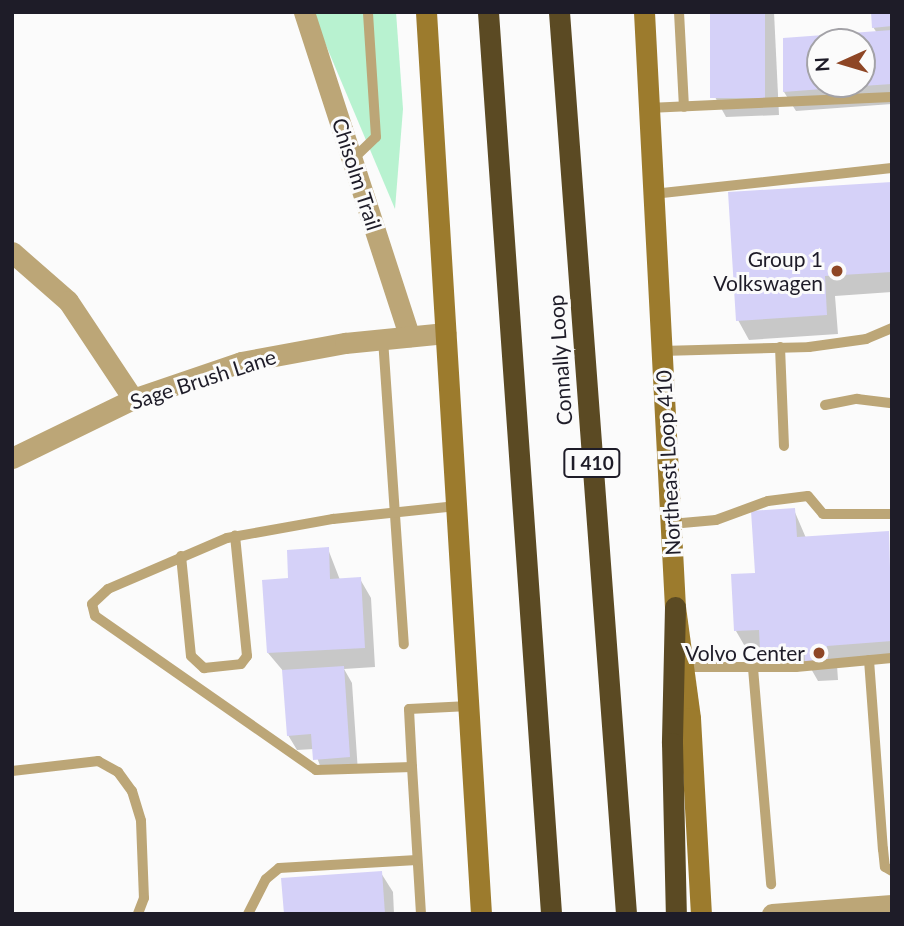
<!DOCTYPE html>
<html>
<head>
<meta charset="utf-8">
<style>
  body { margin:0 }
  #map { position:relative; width:904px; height:926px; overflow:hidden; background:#fbfbfb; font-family:Lato,sans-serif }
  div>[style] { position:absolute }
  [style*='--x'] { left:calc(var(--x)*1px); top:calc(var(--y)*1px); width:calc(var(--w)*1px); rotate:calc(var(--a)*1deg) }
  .green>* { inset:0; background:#b8f2d0 }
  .shadow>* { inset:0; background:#0003 }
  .building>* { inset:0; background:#d5d1f8; transform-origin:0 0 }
  .lane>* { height:10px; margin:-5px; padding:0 5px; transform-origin:5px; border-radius:5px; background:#bca677 }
  .street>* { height:21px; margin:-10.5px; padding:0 10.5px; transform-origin:10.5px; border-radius:10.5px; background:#bca677 }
  .secondary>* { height:21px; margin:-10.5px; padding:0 10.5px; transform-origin:10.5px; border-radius:10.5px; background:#9c7b2d }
  .highway>* { height:21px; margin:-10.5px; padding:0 10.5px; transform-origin:10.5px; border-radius:10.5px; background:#5b4a23 }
  .dots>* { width:19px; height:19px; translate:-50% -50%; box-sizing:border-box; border:4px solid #fbfbfb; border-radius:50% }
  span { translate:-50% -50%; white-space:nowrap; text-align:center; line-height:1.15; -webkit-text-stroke:6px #fbfbfb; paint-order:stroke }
  .shield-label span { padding:2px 5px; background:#fbfbfb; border:2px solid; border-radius:5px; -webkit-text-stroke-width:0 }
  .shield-label { font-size:19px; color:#1e1c28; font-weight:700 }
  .street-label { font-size:21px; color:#1e1c28 }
  .poi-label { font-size:21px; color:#1e1c28 }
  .right { translate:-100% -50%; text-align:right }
  .frame { position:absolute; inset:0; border:14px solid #1e1c28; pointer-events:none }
  .north { position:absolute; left:806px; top:28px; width:70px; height:70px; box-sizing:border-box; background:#fbfbfb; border:2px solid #a3a2a7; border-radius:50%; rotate:266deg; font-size:19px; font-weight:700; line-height:28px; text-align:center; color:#1e1c28 }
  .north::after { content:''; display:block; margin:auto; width:24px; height:32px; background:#8e4625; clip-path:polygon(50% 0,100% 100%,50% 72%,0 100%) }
</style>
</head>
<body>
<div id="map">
  <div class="green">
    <div style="clip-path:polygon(312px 12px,396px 12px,403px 109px,395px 209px)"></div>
  </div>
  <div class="shadow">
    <div style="clip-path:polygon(711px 12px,774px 12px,779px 115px,726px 117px,715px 97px)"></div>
    <div style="clip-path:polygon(evenodd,892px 12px,892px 104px,796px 111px,784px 92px,785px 40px,877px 33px,873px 27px,892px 12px,820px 42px,862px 42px,862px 84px,820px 84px,820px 42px)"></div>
    <div style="clip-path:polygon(892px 184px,892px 292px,835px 296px,838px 334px,749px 340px,738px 320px)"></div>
    <div style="clip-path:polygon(794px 510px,806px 538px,888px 533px,892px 661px,837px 665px,838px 680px,818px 681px,810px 667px,773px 669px,762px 650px,747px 650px,736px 631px,757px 574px)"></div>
    <div style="clip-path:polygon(328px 549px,340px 580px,360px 579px,371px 598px,375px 667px,344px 669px,352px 683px,358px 772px,323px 774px,314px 749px,297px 750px,288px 735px,284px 672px,268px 653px,290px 580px)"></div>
    <div style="clip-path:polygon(381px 873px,393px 892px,394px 914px,285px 914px)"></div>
  </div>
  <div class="building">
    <div style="left:710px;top:12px;width:55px;height:86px"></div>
    <div style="clip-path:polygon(871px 12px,892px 12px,892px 26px,872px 28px)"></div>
    <div style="clip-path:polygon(892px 30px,892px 84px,862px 86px,862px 42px,820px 42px,820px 84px,862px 86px,783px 92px,783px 38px)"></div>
    <div style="clip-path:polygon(892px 182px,892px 272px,825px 276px,827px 315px,736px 321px,728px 192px)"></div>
    <div style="clip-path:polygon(795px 508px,797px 537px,889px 531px,892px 641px,827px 646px,828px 661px,805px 662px,804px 647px,760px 650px,759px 630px,734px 631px,731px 574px,755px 573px,751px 511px)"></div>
    <div style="clip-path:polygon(329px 547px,330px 579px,361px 577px,365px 648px,267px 653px,262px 580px,288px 578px,287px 550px)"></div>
    <div style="clip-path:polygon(344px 666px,350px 757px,313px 760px,311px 734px,287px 736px,282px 670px)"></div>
    <div style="clip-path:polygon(382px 871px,385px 914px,284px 914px,281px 878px)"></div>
  </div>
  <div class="lane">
    <div style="--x:679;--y:12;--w:95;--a:87"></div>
    <div style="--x:648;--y:108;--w:244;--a:-2.6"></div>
    <div style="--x:352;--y:160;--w:33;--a:-44"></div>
    <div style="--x:376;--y:137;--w:125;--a:-93.7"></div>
    <div style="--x:653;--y:194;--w:240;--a:-6.2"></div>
    <div style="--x:383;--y:339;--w:306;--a:86.1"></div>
    <div style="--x:780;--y:347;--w:99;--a:87.7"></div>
    <div style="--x:661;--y:351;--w:148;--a:-1.5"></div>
    <div style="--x:809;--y:347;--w:58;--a:-8"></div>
    <div style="--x:866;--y:339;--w:28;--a:-23"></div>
    <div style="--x:825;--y:405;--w:33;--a:-11"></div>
    <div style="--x:857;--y:399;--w:35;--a:7"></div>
    <div style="--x:671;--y:524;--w:45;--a:-5.1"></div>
    <div style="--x:716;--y:520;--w:55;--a:-20.1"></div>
    <div style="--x:768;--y:501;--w:40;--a:-7.1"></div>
    <div style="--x:808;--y:496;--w:23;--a:50"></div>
    <div style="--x:823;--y:514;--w:69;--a:0"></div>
    <div style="--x:181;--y:556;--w:100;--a:84.3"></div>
    <div style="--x:191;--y:656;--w:18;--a:43"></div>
    <div style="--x:204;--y:668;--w:37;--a:-6"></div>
    <div style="--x:241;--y:664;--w:10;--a:-53"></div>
    <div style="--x:247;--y:656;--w:121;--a:-95.7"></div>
    <div style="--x:869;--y:660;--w:190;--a:85.8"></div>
    <div style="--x:883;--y:849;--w:18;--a:84"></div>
    <div style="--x:885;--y:867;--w:8;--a:30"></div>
    <div style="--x:683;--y:667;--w:113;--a:0"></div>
    <div style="--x:796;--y:667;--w:96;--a:-5.4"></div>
    <div style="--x:753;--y:668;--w:217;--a:85.2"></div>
    <div style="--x:412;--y:767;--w:58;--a:-93"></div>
    <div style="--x:409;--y:709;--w:60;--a:-2.9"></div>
    <div style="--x:12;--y:771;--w:87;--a:-6.6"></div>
    <div style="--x:98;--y:761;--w:23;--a:29"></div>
    <div style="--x:118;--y:772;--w:24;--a:54"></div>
    <div style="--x:132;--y:791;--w:31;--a:73"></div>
    <div style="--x:141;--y:821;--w:77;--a:87.8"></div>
    <div style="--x:144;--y:898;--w:17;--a:111"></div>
    <div style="--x:248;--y:914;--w:39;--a:-63"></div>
    <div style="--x:266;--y:879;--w:17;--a:-40"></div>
    <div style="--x:279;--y:868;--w:138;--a:-3.3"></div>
    <div style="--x:421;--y:914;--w:147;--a:-93.5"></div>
    <div style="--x:412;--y:767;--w:96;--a:178.2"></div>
    <div style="--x:316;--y:770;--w:269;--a:-145.1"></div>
    <div style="--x:95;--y:616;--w:12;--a:-104"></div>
    <div style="--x:92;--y:604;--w:22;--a:-43"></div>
    <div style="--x:108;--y:589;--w:129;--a:-23.2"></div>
    <div style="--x:227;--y:538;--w:108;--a:-10.2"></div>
    <div style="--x:333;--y:519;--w:124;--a:-6"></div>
  </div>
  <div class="street">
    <div style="--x:304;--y:12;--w:341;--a:72"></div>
    <div style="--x:12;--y:252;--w:74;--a:41.2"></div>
    <div style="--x:68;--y:301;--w:118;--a:56.4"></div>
    <div style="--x:12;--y:458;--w:135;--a:-26"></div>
    <div style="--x:133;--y:399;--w:114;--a:-18.9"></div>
    <div style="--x:241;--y:362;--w:106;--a:-10.4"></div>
    <div style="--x:345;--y:343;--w:101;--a:-5.7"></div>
    <div style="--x:772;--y:914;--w:120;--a:-4.3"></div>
  </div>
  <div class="secondary">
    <div style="--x:426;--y:12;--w:904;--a:86.51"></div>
    <div style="--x:644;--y:12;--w:596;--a:87.02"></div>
    <div style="--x:675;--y:607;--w:112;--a:82.3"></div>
    <div style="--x:690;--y:718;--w:196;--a:86.8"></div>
  </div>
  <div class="highway">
    <div style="--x:488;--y:12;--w:904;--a:86"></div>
    <div style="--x:559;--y:12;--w:904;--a:85.75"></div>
    <div style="--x:675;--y:607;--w:136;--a:91.3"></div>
    <div style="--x:672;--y:743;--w:171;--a:88.7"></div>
  </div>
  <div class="dots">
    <div style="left:837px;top:271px;background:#8e4625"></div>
    <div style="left:819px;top:653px;background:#8e4625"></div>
  </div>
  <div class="shield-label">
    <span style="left:592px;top:463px">I 410</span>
  </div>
  <div class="street-label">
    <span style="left:357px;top:174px;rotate:72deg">Chisolm Trail</span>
    <span style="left:560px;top:360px;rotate:-94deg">Connally Loop</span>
    <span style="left:203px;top:379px;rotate:-18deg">Sage Brush Lane</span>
    <span style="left:668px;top:463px;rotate:-93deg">Northeast Loop 410</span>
  </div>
  <div class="poi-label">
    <span class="right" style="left:823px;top:271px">Group 1<br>Volkswagen</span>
    <span class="right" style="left:805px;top:653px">Volvo Center</span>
  </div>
  <div class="frame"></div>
  <div class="north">N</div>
</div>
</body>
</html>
